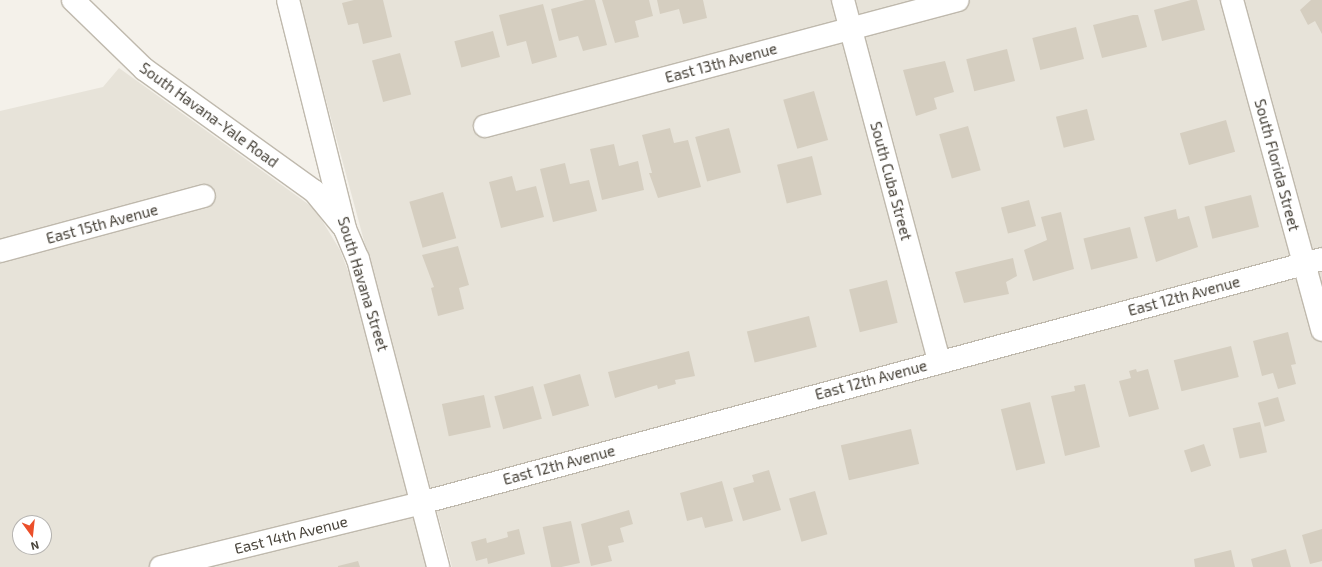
<!DOCTYPE html>
<html>
<head>
<meta charset="utf-8">
<style>
  body { margin:0 }
  #map { position:relative; width:1322px; height:567px; overflow:hidden; background:#f4f1ea; font-family:"Exo 2",sans-serif }
  div>[style] { position:absolute }
  [style*='--x'] { left:calc(var(--x)*1px); top:calc(var(--y)*1px); width:calc(var(--w)*1px); rotate:calc(var(--a)*1deg) }
  .residential>* { inset:0; background:#e7e3d9 }
  .building>* { inset:0; background:#d5cec0; transform-origin:0 0 }
  .roads { filter:drop-shadow(1px 0 #bfb9ad) drop-shadow(-1px 0 #bfb9ad) drop-shadow(0 1px #bfb9ad) drop-shadow(0 -1px #bfb9ad) }
  .minor>* { height:22px; margin:-11px; padding:0 11px; transform-origin:11px; border-radius:11px; background:#fff }
  span { translate:-50% -50%; white-space:nowrap; text-align:center; line-height:1.15; -webkit-text-stroke:3.5px #fff; paint-order:stroke }
  .street-label { font-size:15px; color:#474239 }
  .north { position:absolute; left:12px; top:515px; width:40px; height:40px; box-sizing:border-box; background:#fff; border:1px solid #b5b3b0; border-radius:50%; rotate:165deg; font-size:11px; font-weight:700; line-height:16px; text-align:center; color:#474239 }
  .north::after { content:''; display:block; margin:auto; width:14px; height:18px; background:#eb4f2a; clip-path:polygon(50% 0,100% 100%,50% 72%,0 100%) }
</style>
</head>
<body>
<div id="map">
  <div class="residential">
    <div style="clip-path:polygon(299px 0,1322px 0,1322px 567px,452px 567px)"></div>
    <div style="clip-path:polygon(evenodd,119px 68px,315px 209px,340px 250px,356px 292px,429px 567px,0 567px,0 111px,103px 87px,119px 68px,20px 523px,44px 523px,44px 547px,20px 547px,20px 523px)"></div>
  </div>
  <div class="building">
    <div style="clip-path:polygon(354px 0,383px 0,392px 37px,363px 44px,358px 23px,348px 25px,342px 3px)"></div>
    <div style="clip-path:polygon(585px 0,595px 0,607px 45px,583px 51px,578px 36px,559px 41px,551px 9px)"></div>
    <div style="clip-path:polygon(602px 0,649px 0,653px 16px,635px 21px,639px 37px,615px 43px)"></div>
    <div style="clip-path:polygon(657px 0,703px 0,707px 18px,683px 24px,679px 9px,660px 14px)"></div>
    <div style="clip-path:polygon(1191px 0,1197px 0,1205px 30px,1162px 41px,1154px 10px)"></div>
    <div style="clip-path:polygon(1311px 0,1322px 0,1322px 34px,1315px 21px,1308px 25px,1300px 10px)"></div>
    <div style="clip-path:polygon(543px 4px,557px 57px,532px 64px,526px 41px,507px 46px,499px 15px)"></div>
    <div style="clip-path:polygon(1133px 15px,1138px 15px,1147px 47px,1102px 58px,1093px 25px)"></div>
    <div style="left:1076px;top:27px;width:33px;height:45px;rotate:76deg"></div>
    <div style="left:493px;top:31px;width:27px;height:40px;rotate:75deg"></div>
    <div style="left:1007px;top:49px;width:33px;height:42px;rotate:76deg"></div>
    <div style="left:400px;top:53px;width:43px;height:29px;rotate:75deg"></div>
    <div style="clip-path:polygon(945px 61px,954px 92px,934px 98px,937px 109px,916px 116px,903px 70px)"></div>
    <div style="left:814px;top:91px;width:51px;height:32px;rotate:74deg"></div>
    <div style="left:1087px;top:109px;width:32px;height:32px;rotate:76deg"></div>
    <div style="left:1226px;top:120px;width:33px;height:48px;rotate:74deg"></div>
    <div style="left:968px;top:126px;width:46px;height:30px;rotate:74deg"></div>
    <div style="clip-path:polygon(670px 128px,674px 143px,688px 140px,701px 187px,658px 198px,649px 173px,652px 173px,642px 135px)"></div>
    <div style="left:729px;top:128px;width:46px;height:35px;rotate:75deg"></div>
    <div style="clip-path:polygon(614px 144px,619px 166px,638px 161px,644px 190px,602px 200px,590px 149px)"></div>
    <div style="left:812px;top:156px;width:40px;height:36px;rotate:76deg"></div>
    <div style="clip-path:polygon(565px 163px,570px 184px,589px 180px,597px 211px,553px 222px,540px 169px)"></div>
    <div style="clip-path:polygon(512px 176px,516px 191px,536px 186px,544px 217px,501px 228px,489px 182px)"></div>
    <div style="left:443px;top:192px;width:48px;height:35px;rotate:74deg"></div>
    <div style="left:1251px;top:195px;width:33px;height:48px;rotate:76deg"></div>
    <div style="left:1029px;top:200px;width:27px;height:29px;rotate:75deg"></div>
    <div style="clip-path:polygon(1176px 209px,1178px 219px,1189px 216px,1198px 247px,1156px 262px,1144px 217px)"></div>
    <div style="clip-path:polygon(1061px 212px,1074px 269px,1033px 281px,1024px 250px,1047px 240px,1041px 217px)"></div>
    <div style="left:1130px;top:227px;width:32px;height:48px;rotate:76deg"></div>
    <div style="clip-path:polygon(458px 246px,469px 285px,459px 288px,464px 309px,438px 316px,431px 288px,434px 287px,422px 255px)"></div>
    <div style="clip-path:polygon(1013px 258px,1017px 276px,1006px 282px,1009px 294px,964px 303px,955px 272px)"></div>
    <div style="left:887px;top:280px;width:44px;height:39px;rotate:76deg"></div>
    <div style="left:809px;top:316px;width:32px;height:64px;rotate:76deg"></div>
    <div style="clip-path:polygon(1288px 332px,1296px 364px,1291px 365px,1296px 384px,1278px 389px,1273px 373px,1262px 376px,1253px 341px)"></div>
    <div style="left:1231px;top:346px;width:32px;height:59px;rotate:76deg"></div>
    <div style="clip-path:polygon(689px 351px,695px 376px,675px 380px,676px 384px,658px 389px,657px 385px,615px 398px,608px 372px)"></div>
    <div style="clip-path:polygon(1136px 369px,1137px 372px,1148px 369px,1159px 409px,1129px 417px,1119px 381px,1131px 378px,1129px 371px)"></div>
    <div style="left:580px;top:374px;width:33px;height:38px;rotate:74deg"></div>
    <div style="clip-path:polygon(1085px 384px,1100px 447px,1065px 456px,1051px 396px,1075px 391px,1074px 386px)"></div>
    <div style="left:533px;top:386px;width:34px;height:40px;rotate:75deg"></div>
    <div style="left:484px;top:395px;width:33px;height:43px;rotate:78deg"></div>
    <div style="left:1278px;top:397px;width:25px;height:21px;rotate:74deg"></div>
    <div style="left:1030px;top:402px;width:63px;height:30px;rotate:76deg"></div>
    <div style="left:1260px;top:422px;width:31px;height:28px;rotate:77deg"></div>
    <div style="left:911px;top:429px;width:36px;height:72px;rotate:77deg"></div>
    <div style="left:1204px;top:444px;width:23px;height:21px;rotate:72deg"></div>
    <div style="clip-path:polygon(769px 470px,781px 510px,743px 521px,733px 488px,754px 482px,752px 475px)"></div>
    <div style="clip-path:polygon(722px 481px,733px 521px,705px 528px,702px 517px,687px 521px,680px 493px)"></div>
    <div style="left:815px;top:491px;width:45px;height:27px;rotate:74deg"></div>
    <div style="clip-path:polygon(629px 510px,633px 524px,620px 528px,624px 542px,608px 546px,612px 561px,591px 566px,581px 524px)"></div>
    <div style="left:571px;top:521px;width:43px;height:29px;rotate:78deg"></div>
    <div style="clip-path:polygon(519px 529px,525px 554px,488px 564px,487px 558px,476px 561px,471px 542px,486px 538px,487px 543px,508px 537px,507px 532px)"></div>
    <div style="clip-path:polygon(1322px 529px,1322px 561px,1310px 564px,1302px 535px)"></div>
    <div style="clip-path:polygon(1286px 549px,1291px 567px,1253px 567px,1251px 559px)"></div>
    <div style="clip-path:polygon(1231px 550px,1235px 567px,1195px 567px,1194px 559px)"></div>
    <div style="clip-path:polygon(358px 561px,360px 567px,338px 567px,338px 566px)"></div>
  </div>
  <div class="roads">
    <div class="minor">
      <div style="--x:73;--y:0;--w:99;--a:44.2"></div>
      <div style="--x:144;--y:69;--w:209;--a:35.7"></div>
      <div style="--x:314;--y:191;--w:44;--a:50.5"></div>
      <div style="--x:288;--y:0;--w:236;--a:76"></div>
      <div style="--x:345;--y:229;--w:33;--a:67"></div>
      <div style="--x:358;--y:259;--w:318;--a:75.4"></div>
      <div style="--x:843;--y:0;--w:375;--a:75.1"></div>
      <div style="--x:1232;--y:0;--w:342;--a:74.7"></div>
      <div style="--x:485;--y:126;--w:489;--a:-14.9"></div>
      <div style="--x:0;--y:251;--w:211;--a:-15.1"></div>
      <div style="--x:161;--y:567;--w:268;--a:-13.8"></div>
      <div style="--x:421;--y:503;--w:933;--a:-15.15"></div>
    </div>
  </div>
  <div class="street-label">
    <span style="left:721px;top:63px;rotate:-15deg">East 13th Avenue</span>
    <span style="left:209px;top:115px;rotate:36deg">South Havana-Yale Road</span>
    <span style="left:1277px;top:165px;rotate:75deg">South Florida Street</span>
    <span style="left:891px;top:181px;rotate:75deg">South Cuba Street</span>
    <span style="left:102px;top:224px;rotate:-15deg">East 15th Avenue</span>
    <span style="left:363px;top:284px;rotate:73deg">South Havana Street</span>
    <span style="left:1184px;top:296px;rotate:-15deg">East 12th Avenue</span>
    <span style="left:871px;top:380px;rotate:-15deg">East 12th Avenue</span>
    <span style="left:559px;top:465px;rotate:-15deg">East 12th Avenue</span>
    <span style="left:291px;top:535px;rotate:-14deg">East 14th Avenue</span>
  </div>
  <div class="north">N</div>
</div>
</body>
</html>
